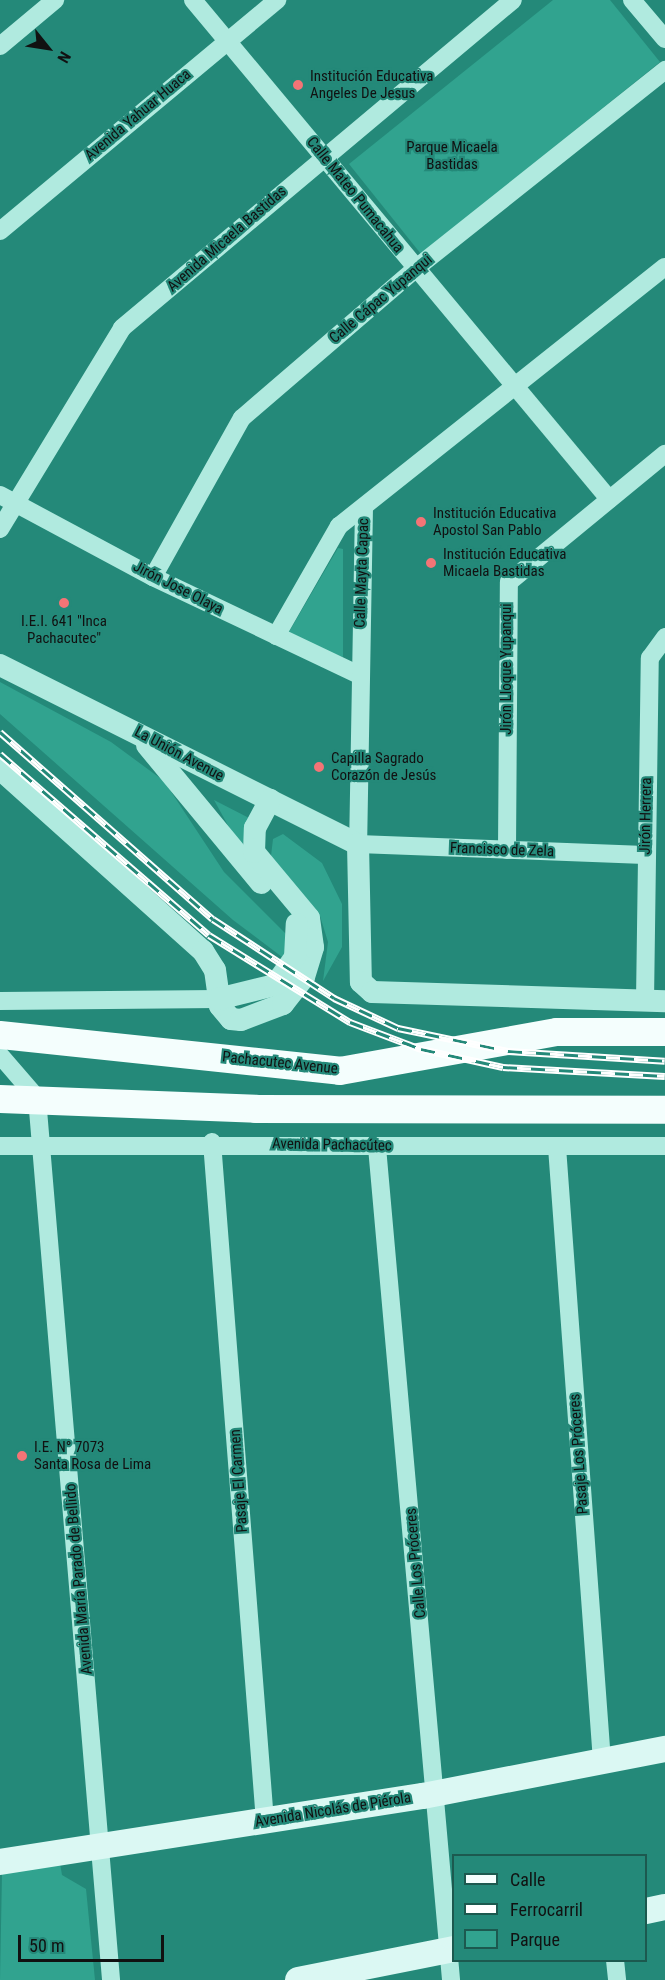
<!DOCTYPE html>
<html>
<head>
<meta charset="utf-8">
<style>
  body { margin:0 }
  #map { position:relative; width:665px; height:1980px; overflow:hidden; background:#248979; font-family:"Roboto Condensed",sans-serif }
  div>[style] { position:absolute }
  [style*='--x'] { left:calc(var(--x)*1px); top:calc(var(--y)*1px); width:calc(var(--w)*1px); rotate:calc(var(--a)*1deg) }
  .green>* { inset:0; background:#31a38f }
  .minor>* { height:18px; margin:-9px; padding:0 9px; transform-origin:9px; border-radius:9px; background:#b0eadf }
  .tertiary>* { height:22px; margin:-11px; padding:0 11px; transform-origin:11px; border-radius:11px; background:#b0eadf }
  .secondary>* { height:26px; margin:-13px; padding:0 13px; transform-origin:13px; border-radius:13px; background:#dbf8f3 }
  .primary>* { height:28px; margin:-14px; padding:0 14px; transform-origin:14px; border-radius:14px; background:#f4fefd }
  .rail>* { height:7px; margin-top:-3.5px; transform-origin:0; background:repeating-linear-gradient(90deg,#248979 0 14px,#fff 0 28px); box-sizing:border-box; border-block:2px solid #fff }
  .dots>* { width:16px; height:16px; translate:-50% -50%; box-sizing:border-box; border:3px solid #248979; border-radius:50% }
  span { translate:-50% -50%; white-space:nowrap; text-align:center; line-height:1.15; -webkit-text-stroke:4.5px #248979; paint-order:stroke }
  .poi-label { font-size:15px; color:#111 }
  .left { translate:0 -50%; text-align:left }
  .street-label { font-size:15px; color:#111 }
  .park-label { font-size:15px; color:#111 }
  .legend { position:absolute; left:452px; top:1854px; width:195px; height:108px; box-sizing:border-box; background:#248979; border:2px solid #1c594f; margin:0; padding:8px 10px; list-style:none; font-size:18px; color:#111 }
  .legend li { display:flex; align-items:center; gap:12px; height:30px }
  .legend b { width:30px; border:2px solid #1c594f }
  .north { position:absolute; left:18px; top:18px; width:60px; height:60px; -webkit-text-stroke:4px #248979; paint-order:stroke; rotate:120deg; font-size:16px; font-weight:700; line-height:24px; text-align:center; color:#111 }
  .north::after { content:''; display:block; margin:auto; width:21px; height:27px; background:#111; clip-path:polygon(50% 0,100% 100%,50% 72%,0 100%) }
  .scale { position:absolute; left:18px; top:1935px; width:146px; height:27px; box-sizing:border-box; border:3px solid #111; border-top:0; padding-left:8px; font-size:18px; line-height:21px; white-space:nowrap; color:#111; -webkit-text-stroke:4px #248979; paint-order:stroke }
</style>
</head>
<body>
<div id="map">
  <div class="green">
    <div style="clip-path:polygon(553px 0,610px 0,660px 62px,421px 254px,349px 164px)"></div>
    <div style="clip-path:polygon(338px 548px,343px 549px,343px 657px,286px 637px)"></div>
    <div style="clip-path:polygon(0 682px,111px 742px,164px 781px,224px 872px,288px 936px,290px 963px,233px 920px,0 714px)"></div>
    <div style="clip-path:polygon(214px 800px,251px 819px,241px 849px)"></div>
    <div style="clip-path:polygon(283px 834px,322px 863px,342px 904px,342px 947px,323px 981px,328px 942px,320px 916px,271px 856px,273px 839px)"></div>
    <div style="clip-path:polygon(60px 1863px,62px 1875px,86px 1889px,95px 1980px,0 1980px,2px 1873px)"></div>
  </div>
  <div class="minor">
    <div style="--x:193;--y:0;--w:650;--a:50.18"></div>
    <div style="--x:632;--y:0;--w:51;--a:49.8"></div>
    <div style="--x:0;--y:46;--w:72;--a:-39.9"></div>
    <div style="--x:0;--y:231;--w:361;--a:-39.8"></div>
    <div style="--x:0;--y:495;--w:174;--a:28.2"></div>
    <div style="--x:153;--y:577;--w:228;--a:25.4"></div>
    <div style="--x:364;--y:507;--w:337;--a:91"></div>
    <div style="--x:358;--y:844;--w:287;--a:2.2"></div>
    <div style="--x:0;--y:529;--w:235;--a:-58.7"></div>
    <div style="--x:122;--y:328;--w:510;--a:-39.99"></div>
    <div style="--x:153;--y:577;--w:182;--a:-60.8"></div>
    <div style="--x:242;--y:418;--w:228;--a:-40.7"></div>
    <div style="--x:415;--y:269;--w:320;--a:-38.5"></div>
    <div style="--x:276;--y:636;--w:127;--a:-60.2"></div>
    <div style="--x:339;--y:526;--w:416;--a:-38.5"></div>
    <div style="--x:507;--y:850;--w:268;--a:-89.6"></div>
    <div style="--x:509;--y:582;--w:202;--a:-39.4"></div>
    <div style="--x:0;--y:1001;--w:218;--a:-0.5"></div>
    <div style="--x:645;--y:1001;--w:343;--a:-89.2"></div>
    <div style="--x:650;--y:658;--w:26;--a:-54"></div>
    <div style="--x:0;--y:1055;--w:57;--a:49.3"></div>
    <div style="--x:37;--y:1098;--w:885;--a:85.2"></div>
    <div style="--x:212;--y:1142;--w:681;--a:85.54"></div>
    <div style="--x:0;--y:1146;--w:665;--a:0"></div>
    <div style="--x:377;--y:1147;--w:836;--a:84.92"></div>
    <div style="--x:557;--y:1147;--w:616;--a:85.81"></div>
    <div style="--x:615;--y:1960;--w:20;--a:84"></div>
  </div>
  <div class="tertiary">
    <div style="--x:0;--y:665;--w:400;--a:26.6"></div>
    <div style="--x:358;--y:844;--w:138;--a:88.8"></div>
    <div style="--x:361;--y:982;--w:15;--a:42"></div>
    <div style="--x:372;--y:992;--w:293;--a:1.8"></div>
    <div style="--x:147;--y:745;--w:179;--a:50.4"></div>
    <div style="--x:0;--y:769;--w:273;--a:41.9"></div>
    <div style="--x:203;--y:951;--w:22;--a:58"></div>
    <div style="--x:215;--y:970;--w:36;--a:82"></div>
    <div style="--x:220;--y:1006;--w:17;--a:50"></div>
    <div style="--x:231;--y:1019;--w:10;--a:6"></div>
    <div style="--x:241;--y:1020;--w:45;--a:-20.9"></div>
    <div style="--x:283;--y:1004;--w:34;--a:-52"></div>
    <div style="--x:304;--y:977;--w:31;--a:-73"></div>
    <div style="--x:313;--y:947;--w:29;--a:-98"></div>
    <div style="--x:309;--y:918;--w:86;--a:-129.8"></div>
    <div style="--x:254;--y:852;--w:24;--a:-88"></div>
    <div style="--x:255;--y:828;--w:32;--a:-62"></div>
    <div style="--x:218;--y:999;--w:59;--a:-13.8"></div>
    <div style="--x:275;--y:985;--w:34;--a:-54"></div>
    <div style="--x:295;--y:957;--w:33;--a:-87"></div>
  </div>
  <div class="secondary">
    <div style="--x:0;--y:1862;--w:428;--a:-8.9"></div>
    <div style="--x:423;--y:1796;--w:247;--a:-11"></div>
    <div style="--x:646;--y:1911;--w:19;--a:-12"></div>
    <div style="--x:298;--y:1980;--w:159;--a:-11.2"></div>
  </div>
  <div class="primary">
    <div style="--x:0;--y:1035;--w:342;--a:6"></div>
    <div style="--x:340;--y:1071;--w:220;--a:-10.2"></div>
    <div style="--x:557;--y:1032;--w:108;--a:0"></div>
    <div style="--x:0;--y:1099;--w:256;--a:2.2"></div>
    <div style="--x:256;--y:1109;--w:409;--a:0.1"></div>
  </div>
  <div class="rail">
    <div style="--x:0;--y:732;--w:283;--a:41.3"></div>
    <div style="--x:213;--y:919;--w:145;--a:33.1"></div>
    <div style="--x:334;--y:998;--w:71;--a:25.1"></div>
    <div style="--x:398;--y:1028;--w:112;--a:11.8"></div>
    <div style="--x:508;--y:1051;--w:157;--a:3.6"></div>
    <div style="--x:0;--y:754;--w:276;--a:40.9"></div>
    <div style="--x:209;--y:935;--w:166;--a:31.7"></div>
    <div style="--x:350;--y:1022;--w:76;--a:20.8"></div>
    <div style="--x:421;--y:1049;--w:84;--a:12.4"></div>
    <div style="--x:503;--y:1067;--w:162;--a:3.2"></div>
  </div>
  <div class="dots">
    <div style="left:298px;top:85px;background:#f47476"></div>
    <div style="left:421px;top:522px;background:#f47476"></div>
    <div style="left:431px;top:563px;background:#f47476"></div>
    <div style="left:64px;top:603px;background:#f47476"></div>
    <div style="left:319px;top:767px;background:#f47476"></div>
    <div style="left:22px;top:1456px;background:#f47476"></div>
  </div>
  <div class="poi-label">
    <span class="left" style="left:310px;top:85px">Institución Educativa<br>Angeles De Jesus</span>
    <span class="left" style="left:433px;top:522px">Institución Educativa<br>Apostol San Pablo</span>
    <span class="left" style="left:443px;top:563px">Institución Educativa<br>Micaela Bastidas</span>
    <span style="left:64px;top:630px">I.E.I. 641 "Inca<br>Pachacutec"</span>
    <span class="left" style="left:331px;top:767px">Capilla Sagrado<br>Corazón de Jesús</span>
    <span class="left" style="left:34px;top:1456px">I.E. N° 7073<br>Santa Rosa de Lima</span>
  </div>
  <div class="street-label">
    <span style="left:138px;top:115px;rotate:-40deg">Avenida Yahuar Huaca</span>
    <span style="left:355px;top:195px;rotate:51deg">Calle Mateo Pumacahua</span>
    <span style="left:227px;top:239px;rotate:-41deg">Avenida Micaela Bastidas</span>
    <span style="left:381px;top:299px;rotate:-40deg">Calle Cápac Yupanqui</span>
    <span style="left:362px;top:573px;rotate:-88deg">Calle Mayta Capac</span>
    <span style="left:178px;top:588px;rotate:27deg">Jirón Jose Olaya</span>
    <span style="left:507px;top:669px;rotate:-90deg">Jirón Lloque Yupanqui</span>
    <span style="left:179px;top:754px;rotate:28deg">La Unión Avenue</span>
    <span style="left:646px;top:816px;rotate:-89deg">Jirón Herrera</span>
    <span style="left:502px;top:850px;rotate:2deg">Francisco de Zela</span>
    <span style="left:280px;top:1063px;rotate:6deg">Pachacutec Avenue</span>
    <span style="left:332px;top:1145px;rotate:1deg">Avenida Pachacútec</span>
    <span style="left:579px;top:1454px;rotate:-94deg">Pasaje Los Próceres</span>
    <span style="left:239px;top:1481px;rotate:-94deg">Pasaje El Carmen</span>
    <span style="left:416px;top:1563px;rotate:-95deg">Calle Los Próceres</span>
    <span style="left:79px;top:1579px;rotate:-95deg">Avenida María Parado de Bellido</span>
    <span style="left:333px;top:1810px;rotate:-9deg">Avenida Nicolás de Piérola</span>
  </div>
  <div class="park-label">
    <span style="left:452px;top:156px">Parque Micaela<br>Bastidas</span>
  </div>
  <ul class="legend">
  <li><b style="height:8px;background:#f4fefd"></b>Calle</li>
  <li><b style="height:8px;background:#fff"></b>Ferrocarril</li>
  <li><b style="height:16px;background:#31a38f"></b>Parque</li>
  </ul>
  <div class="north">N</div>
  <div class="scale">50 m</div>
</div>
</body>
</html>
